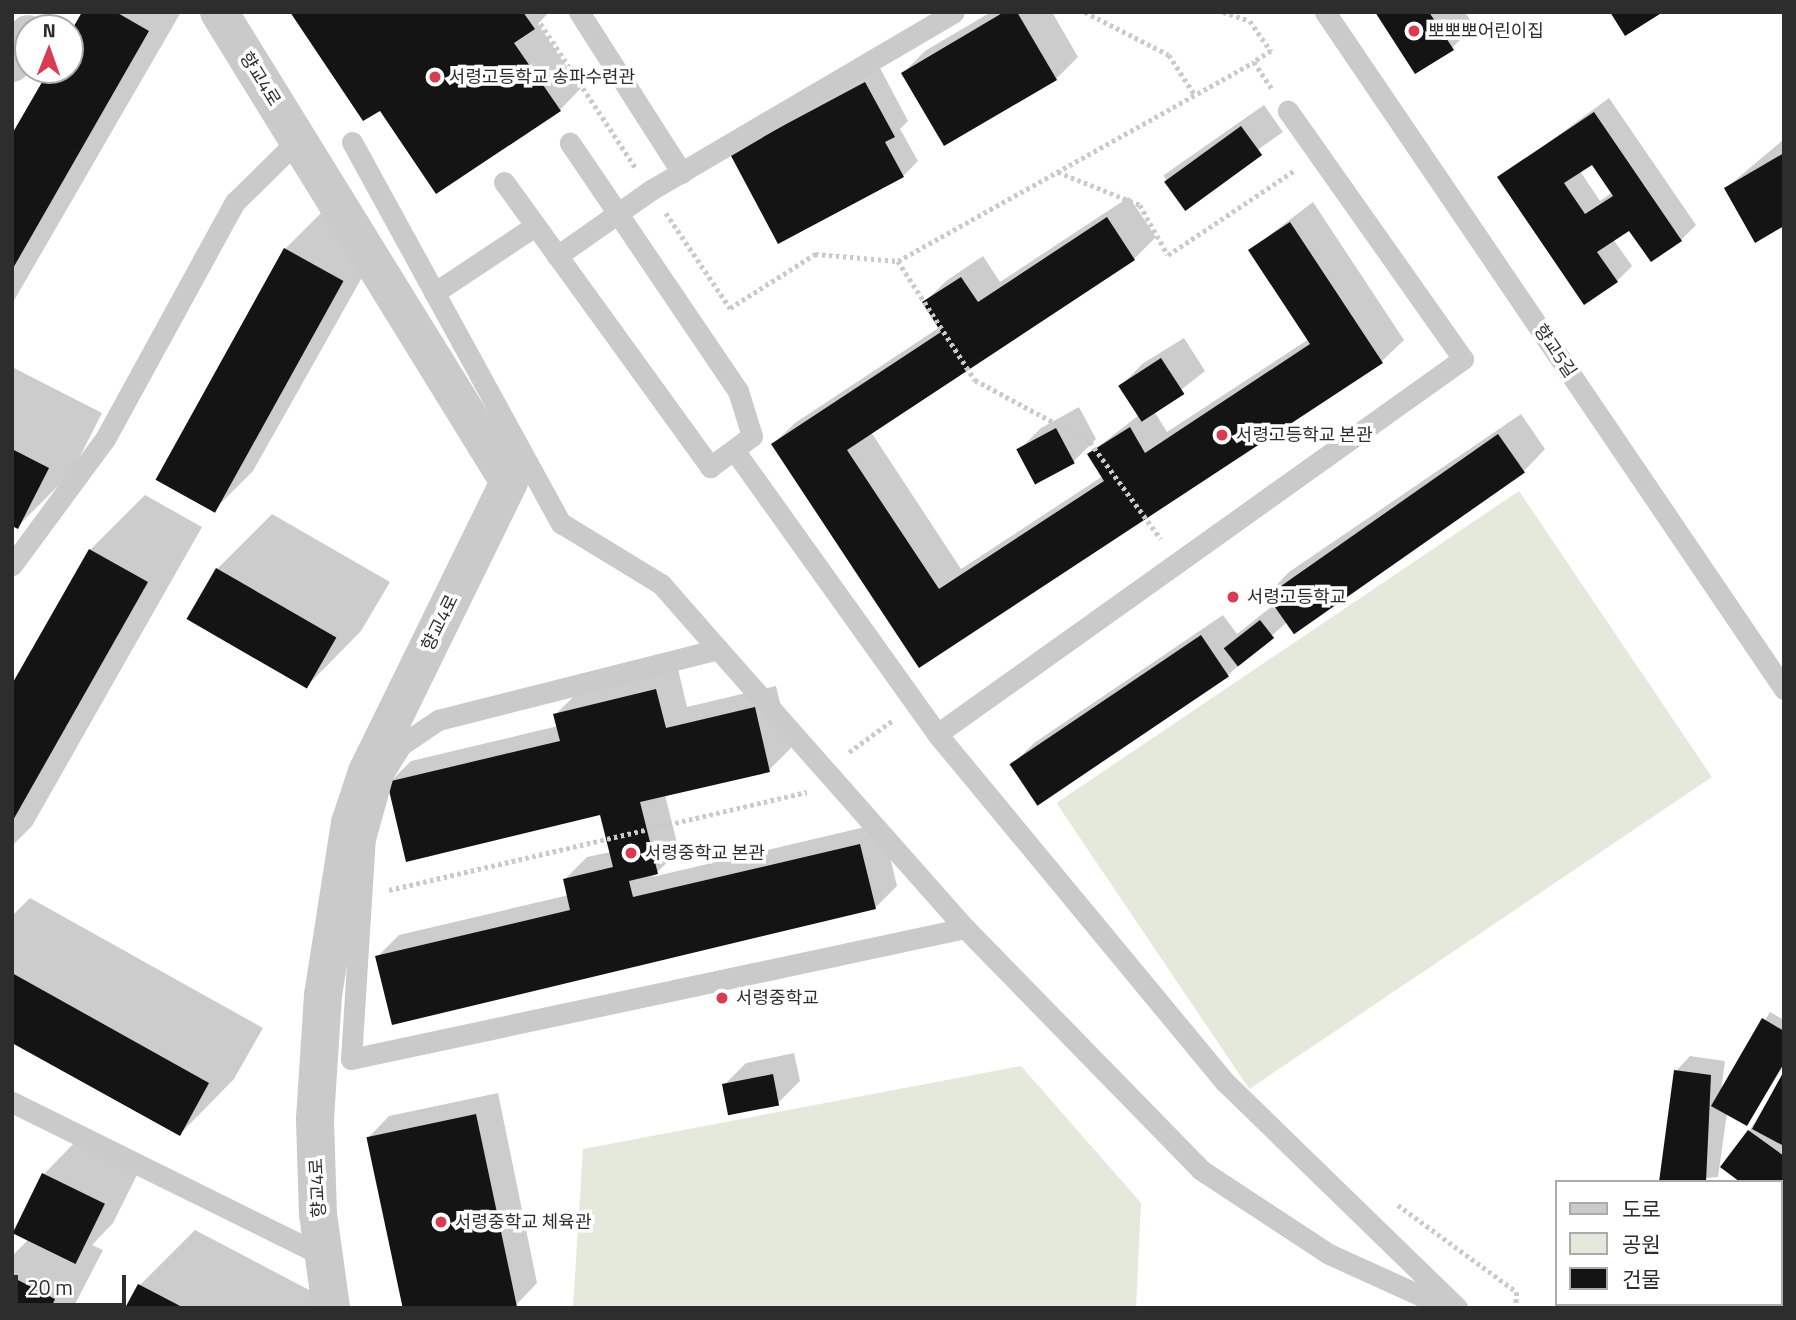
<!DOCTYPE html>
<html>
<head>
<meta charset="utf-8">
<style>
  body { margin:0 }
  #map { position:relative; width:1796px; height:1320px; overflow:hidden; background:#fff; font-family:"Titillium Web","Noto Sans KR",sans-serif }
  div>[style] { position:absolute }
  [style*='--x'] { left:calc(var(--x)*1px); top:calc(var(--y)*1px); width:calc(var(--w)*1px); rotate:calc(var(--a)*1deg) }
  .green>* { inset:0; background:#e4e9db; transform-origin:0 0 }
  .shadow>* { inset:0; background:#0003; transform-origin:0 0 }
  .building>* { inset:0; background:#141414; transform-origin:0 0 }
  .path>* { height:4.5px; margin-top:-2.25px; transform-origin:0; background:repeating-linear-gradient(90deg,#cacaca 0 3.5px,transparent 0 7px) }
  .service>* { height:21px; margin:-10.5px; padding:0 10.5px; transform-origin:10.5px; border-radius:10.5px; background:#cacaca }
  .minor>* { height:38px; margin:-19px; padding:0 19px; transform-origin:19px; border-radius:19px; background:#cacaca }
  .dots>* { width:19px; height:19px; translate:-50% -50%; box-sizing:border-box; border:4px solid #fff; border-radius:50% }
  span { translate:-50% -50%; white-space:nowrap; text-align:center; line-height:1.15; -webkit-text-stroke:7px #fff; paint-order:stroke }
  .poi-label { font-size:18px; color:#2d2d2d }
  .left { translate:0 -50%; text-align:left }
  .street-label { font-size:18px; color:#2d2d2d }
  .frame { position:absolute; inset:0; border:14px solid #2d2d2d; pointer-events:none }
  .legend { position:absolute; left:1555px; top:1180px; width:228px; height:126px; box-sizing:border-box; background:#fff; border:2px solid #ababab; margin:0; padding:9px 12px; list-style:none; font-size:21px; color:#2d2d2d }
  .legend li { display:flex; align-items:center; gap:14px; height:35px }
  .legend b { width:35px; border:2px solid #ababab }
  .north { position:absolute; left:14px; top:14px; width:70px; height:70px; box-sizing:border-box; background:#fff; border:2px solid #ababab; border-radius:50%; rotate:1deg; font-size:19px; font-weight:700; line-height:28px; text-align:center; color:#2d2d2d }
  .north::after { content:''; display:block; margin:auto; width:24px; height:32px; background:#d73c53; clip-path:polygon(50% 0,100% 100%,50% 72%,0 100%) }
  .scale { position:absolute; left:14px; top:1275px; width:112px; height:32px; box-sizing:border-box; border:4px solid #2d2d2d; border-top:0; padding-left:9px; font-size:21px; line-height:24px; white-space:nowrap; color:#2d2d2d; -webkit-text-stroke:5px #fff; paint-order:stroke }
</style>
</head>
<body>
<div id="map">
  <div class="green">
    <div style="left:1519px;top:491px;width:345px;height:558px;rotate:56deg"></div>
    <div style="clip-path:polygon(1021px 1066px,1141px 1203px,1136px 1308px,573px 1308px,583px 1149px)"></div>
  </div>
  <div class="shadow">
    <div style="clip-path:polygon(84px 12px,181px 12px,12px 304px,12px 138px,51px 70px,70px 70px,70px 37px)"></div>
    <div style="clip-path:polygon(292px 12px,549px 12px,538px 24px,581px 88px,560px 110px,380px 108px)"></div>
    <div style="clip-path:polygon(991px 12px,1052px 12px,1078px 57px,1056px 79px,903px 73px,925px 51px)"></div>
    <div style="clip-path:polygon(1377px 12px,1465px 12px,1474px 26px,1452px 48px)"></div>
    <div style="clip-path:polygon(880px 68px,908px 121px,900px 129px,918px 161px,903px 176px,747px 140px)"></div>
    <div style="clip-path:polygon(evenodd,1609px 98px,1696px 225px,1681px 240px,1630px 228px,1613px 239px,1632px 266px,1617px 281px,1500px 178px,1609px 98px,1593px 162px,1613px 192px,1600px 201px,1580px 171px,1593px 162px)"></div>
    <div style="left:1264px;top:105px;width:33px;height:123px;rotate:55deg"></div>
    <div style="clip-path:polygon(1784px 139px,1784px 224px,1726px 188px)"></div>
    <div style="clip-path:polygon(1129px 197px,1156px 237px,1134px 259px,871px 432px,961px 569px,1103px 476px,1089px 454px,1139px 415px,1121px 386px,1142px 364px,1184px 338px,1205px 371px,1154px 411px,1167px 432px,1309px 339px,1250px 250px,1313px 202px,1404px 340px,1382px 361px,920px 665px,773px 444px,795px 423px,940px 327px,924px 303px,946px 281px,983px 256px,1000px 282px)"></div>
    <div style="clip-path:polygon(324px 210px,382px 242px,253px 471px,214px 510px,157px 478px,285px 249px)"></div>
    <div style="clip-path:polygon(12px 367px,102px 413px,72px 472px,17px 527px,12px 524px)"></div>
    <div style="clip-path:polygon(1079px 407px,1096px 439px,1074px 461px,1019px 450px,1041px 428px)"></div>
    <div style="clip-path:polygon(1521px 414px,1545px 449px,1524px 471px,1287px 622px,1228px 675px,1012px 765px,1034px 743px,1223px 615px,1237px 634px,1275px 604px,1268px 594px,1289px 572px)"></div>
    <div style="clip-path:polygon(145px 495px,202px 527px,32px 826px,12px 846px,12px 688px,90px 550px)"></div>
    <div style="clip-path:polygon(272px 514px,390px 582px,361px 631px,307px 686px,217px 569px)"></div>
    <div style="clip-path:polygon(678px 669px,687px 707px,776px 686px,791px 748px,769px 770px,665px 795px,679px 851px,652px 877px,882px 823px,897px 886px,875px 908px,377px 957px,399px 935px,569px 895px,565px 879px,587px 857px,611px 852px,601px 813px,389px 783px,411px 761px,558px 726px,555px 715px,577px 693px)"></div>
    <div style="clip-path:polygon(30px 898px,263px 1028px,234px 1079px,180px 1134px,12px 1041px,12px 916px)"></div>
    <div style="clip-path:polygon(1770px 1012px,1784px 1020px,1784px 1065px,1747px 1124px,1727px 1113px,1718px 1177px,1661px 1182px,1676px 1071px,1690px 1056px,1725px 1061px,1721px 1092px)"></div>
    <div style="clip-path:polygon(794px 1053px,800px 1081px,778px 1103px,724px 1085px,746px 1063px)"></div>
    <div style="clip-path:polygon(1784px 1075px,1784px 1219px,1780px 1224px,1780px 1182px,1749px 1131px)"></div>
    <div style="clip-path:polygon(498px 1093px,537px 1283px,516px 1305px,504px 1308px,403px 1308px,368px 1138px,389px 1116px)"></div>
    <div style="clip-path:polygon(82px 1135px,142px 1165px,113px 1223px,92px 1245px,103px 1250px,73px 1308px,12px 1308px,12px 1256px,29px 1239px,44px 1174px)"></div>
    <div style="clip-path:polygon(195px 1230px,334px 1303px,331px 1308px,127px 1308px,140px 1285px)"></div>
    <div style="clip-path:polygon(1670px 1304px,1715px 1304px,1713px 1308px)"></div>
  </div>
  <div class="building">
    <div style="clip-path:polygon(82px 12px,116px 12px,149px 31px,12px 270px,12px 134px,49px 70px,70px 70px,70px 33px)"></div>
    <div style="clip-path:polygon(290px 12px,523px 12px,535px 29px,514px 43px,561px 111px,436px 194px,380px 111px,363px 121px)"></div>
    <div style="clip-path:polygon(1004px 12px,1017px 12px,1057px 80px,944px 146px,901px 73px)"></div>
    <div style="clip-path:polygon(1375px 12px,1429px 12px,1454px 50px,1415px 74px)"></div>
    <div style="clip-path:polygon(1610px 12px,1663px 12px,1625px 36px)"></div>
    <div style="clip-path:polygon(865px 82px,895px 137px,885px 142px,904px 177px,778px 244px,730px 154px)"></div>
    <div style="clip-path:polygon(evenodd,1594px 112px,1682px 241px,1651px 262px,1629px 231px,1597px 252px,1618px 282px,1584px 305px,1497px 177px,1594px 112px,1592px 165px,1613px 196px,1585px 214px,1564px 183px,1592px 165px)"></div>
    <div style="left:1241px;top:126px;width:36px;height:95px;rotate:54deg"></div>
    <div style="clip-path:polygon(1784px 153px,1784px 226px,1755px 243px,1724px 188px)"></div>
    <div style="clip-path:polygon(1107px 217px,1135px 260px,847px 450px,939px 589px,1104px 481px,1087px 454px,1130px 427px,1145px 453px,1310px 344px,1248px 250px,1290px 222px,1383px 363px,919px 668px,771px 444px,941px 332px,922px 302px,961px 277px,978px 302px)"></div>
    <div style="left:284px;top:248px;width:68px;height:265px;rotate:29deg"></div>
    <div style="left:1161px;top:358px;width:43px;height:51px;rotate:57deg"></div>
    <div style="left:1056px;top:428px;width:40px;height:45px;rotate:62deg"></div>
    <div style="left:1498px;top:434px;width:47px;height:282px;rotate:55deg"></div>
    <div style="clip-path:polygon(12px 449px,49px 468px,18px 529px,12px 526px)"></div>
    <div style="clip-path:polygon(89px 549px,148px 582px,12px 822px,12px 684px)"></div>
    <div style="left:216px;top:568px;width:139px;height:59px;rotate:30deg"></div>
    <div style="left:1260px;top:620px;width:23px;height:46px;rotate:52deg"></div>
    <div style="left:1201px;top:635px;width:50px;height:231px;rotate:56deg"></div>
    <div style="clip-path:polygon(656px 689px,666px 728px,755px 707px,770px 772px,640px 802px,658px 874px,629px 881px,633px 897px,860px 844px,876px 909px,392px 1025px,375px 956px,570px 910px,563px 879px,613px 867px,600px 815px,406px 862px,387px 782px,560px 741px,553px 714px)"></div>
    <div style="clip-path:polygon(12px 973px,209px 1083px,180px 1136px,12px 1043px)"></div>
    <div style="clip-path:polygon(1762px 1018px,1784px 1031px,1784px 1063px,1747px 1126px,1711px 1106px)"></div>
    <div style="clip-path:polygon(1674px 1070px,1711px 1075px,1706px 1182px,1659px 1182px)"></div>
    <div style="clip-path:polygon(1784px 1071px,1784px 1146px,1752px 1129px)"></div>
    <div style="left:773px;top:1074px;width:32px;height:52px;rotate:79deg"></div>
    <div style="left:476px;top:1114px;width:197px;height:112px;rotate:78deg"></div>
    <div style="clip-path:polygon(1748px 1130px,1784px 1156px,1780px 1221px,1780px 1182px,1740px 1182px,1720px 1167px)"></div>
    <div style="left:42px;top:1173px;width:70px;height:67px;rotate:26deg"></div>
    <div style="clip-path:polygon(12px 1277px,55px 1299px,51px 1308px,12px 1308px)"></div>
    <div style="clip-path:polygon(138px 1284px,184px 1308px,125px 1308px)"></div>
    <div style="clip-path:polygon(1667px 1304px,1713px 1304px,1710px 1308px)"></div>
  </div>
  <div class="path">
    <div style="--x:533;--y:12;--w:187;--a:56.6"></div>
    <div style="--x:1085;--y:12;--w:94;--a:27.1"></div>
    <div style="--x:1169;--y:55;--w:48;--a:57"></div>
    <div style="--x:1223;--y:12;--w:28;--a:18"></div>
    <div style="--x:1250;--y:21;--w:37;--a:55"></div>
    <div style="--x:1271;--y:51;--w:20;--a:147"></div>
    <div style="--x:1058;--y:172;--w:88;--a:21.9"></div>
    <div style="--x:1140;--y:205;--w:57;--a:60.8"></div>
    <div style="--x:1168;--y:255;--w:153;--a:-33.8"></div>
    <div style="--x:666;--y:213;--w:115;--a:56"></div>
    <div style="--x:730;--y:308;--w:101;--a:-32.4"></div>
    <div style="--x:815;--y:254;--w:83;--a:4.8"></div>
    <div style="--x:898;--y:261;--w:142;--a:57.1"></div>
    <div style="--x:975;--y:380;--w:131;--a:28.3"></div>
    <div style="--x:1090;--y:442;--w:120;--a:53.8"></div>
    <div style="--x:898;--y:261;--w:408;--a:-29.2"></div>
    <div style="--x:1254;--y:62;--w:32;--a:56"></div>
    <div style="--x:849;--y:752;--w:54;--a:-36"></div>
    <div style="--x:389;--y:890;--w:429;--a:-13.2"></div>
    <div style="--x:1398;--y:1205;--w:147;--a:36.2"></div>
    <div style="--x:1517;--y:1292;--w:16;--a:94"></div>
    <div style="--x:1780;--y:1251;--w:6;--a:-51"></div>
    <div style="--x:1739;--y:1308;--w:5;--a:-53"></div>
  </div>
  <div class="service">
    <div style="--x:579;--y:12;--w:191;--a:57.4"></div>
    <div style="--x:1325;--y:12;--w:818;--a:55.86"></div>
    <div style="--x:352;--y:142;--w:435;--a:61.3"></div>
    <div style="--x:561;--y:523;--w:117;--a:31.4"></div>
    <div style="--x:661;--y:584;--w:86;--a:48.8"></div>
    <div style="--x:504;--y:182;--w:352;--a:54.1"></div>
    <div style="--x:710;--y:467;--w:52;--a:-36.4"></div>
    <div style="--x:752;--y:436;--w:47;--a:-107.3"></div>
    <div style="--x:738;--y:391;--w:300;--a:-124.1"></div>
    <div style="--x:557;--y:256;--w:115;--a:-35.1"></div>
    <div style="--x:651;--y:190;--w:351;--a:-30.4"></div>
    <div style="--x:434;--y:293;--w:121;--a:-33.6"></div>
    <div style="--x:734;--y:450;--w:349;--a:54.4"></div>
    <div style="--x:937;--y:734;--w:452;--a:50.4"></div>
    <div style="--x:1225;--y:1082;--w:324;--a:44.2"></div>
    <div style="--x:12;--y:565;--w:157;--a:-53.6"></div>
    <div style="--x:105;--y:439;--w:270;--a:-61.3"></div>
    <div style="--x:235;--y:202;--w:88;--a:-44.5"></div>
    <div style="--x:718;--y:649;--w:373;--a:48.5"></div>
    <div style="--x:965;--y:928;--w:628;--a:167.96"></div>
    <div style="--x:351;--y:1059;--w:220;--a:-86.4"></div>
    <div style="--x:365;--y:839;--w:67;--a:-74.5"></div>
    <div style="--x:383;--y:774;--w:34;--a:-58"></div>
    <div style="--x:401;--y:745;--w:45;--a:-34"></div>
    <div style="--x:438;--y:720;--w:289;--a:-14.2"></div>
    <div style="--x:937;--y:734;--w:646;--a:-35.49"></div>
    <div style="--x:1463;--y:359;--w:304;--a:-125.2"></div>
    <div style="--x:965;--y:928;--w:338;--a:45.7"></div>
    <div style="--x:1201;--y:1170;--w:153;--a:33.3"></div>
    <div style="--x:1329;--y:1254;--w:131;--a:24.4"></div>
    <div style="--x:12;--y:1102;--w:347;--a:26.3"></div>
  </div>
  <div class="minor">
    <div style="--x:219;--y:12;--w:552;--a:58.32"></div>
    <div style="--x:509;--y:482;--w:323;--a:116.1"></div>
    <div style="--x:367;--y:772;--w:54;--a:108.4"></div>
    <div style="--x:350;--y:823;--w:174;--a:98.9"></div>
    <div style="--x:323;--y:995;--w:125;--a:93.7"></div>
    <div style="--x:315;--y:1120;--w:94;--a:88.2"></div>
    <div style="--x:318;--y:1214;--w:95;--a:82.1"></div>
    <div style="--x:12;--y:63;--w:33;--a:-61"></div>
  </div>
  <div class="dots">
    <div style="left:1414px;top:31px;background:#d73c53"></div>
    <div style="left:435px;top:77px;background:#d73c53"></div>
    <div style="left:1222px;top:435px;background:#d73c53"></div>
    <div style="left:1233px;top:597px;background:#d73c53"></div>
    <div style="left:631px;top:853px;background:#d73c53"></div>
    <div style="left:722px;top:998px;background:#d73c53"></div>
    <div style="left:441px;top:1222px;background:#d73c53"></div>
  </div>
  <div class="poi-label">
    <span class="left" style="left:1428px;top:31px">뽀뽀뽀어린이집</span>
    <span class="left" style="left:449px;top:77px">서령고등학교 송파수련관</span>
    <span class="left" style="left:1236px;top:435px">서령고등학교 본관</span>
    <span class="left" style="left:1247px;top:597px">서령고등학교</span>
    <span class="left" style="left:645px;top:853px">서령중학교 본관</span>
    <span class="left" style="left:736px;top:998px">서령중학교</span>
    <span class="left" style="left:455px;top:1222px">서령중학교 체육관</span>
  </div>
  <div class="street-label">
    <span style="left:260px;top:79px;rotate:58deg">향교4로</span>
    <span style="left:1555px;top:351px;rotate:56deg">향교5길</span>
    <span style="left:440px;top:623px;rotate:-64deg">향교4로</span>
    <span style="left:318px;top:1188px;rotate:-93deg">향교4로</span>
  </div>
  <div class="frame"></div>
  <ul class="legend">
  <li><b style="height:9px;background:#cacaca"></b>도로</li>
  <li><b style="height:19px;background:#e4e9db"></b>공원</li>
  <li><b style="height:19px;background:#141414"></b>건물</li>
  </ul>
  <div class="north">N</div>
  <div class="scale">20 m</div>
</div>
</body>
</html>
